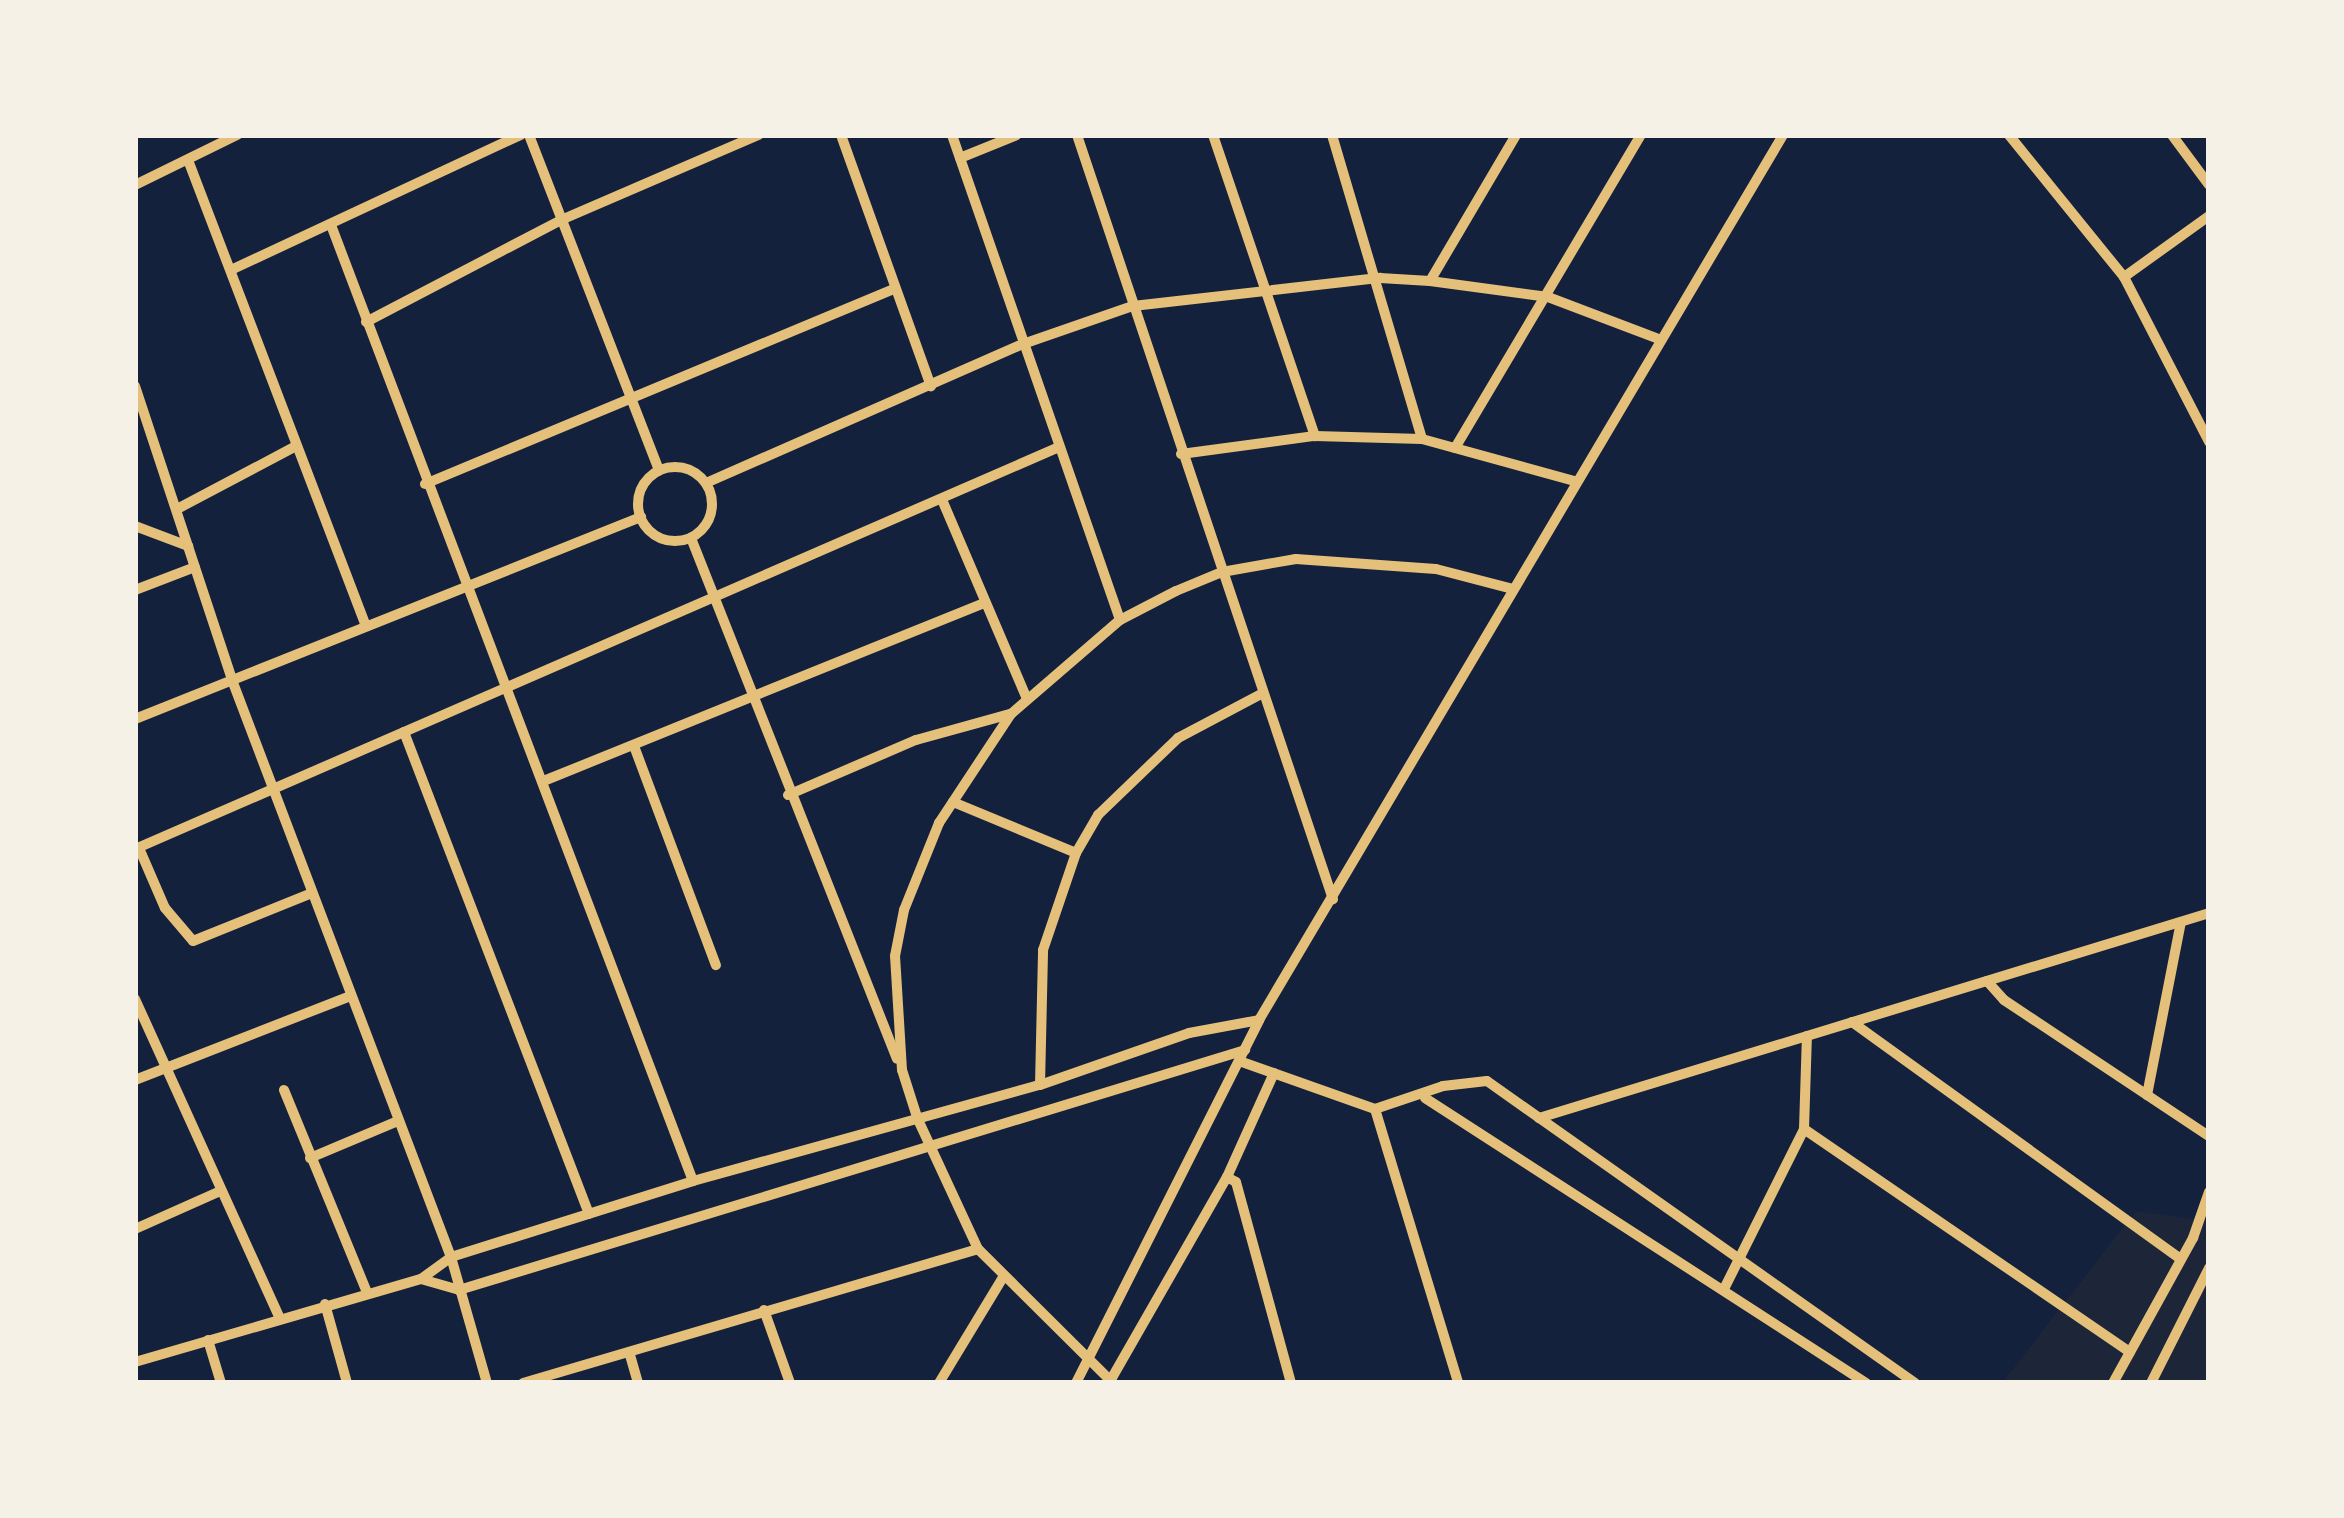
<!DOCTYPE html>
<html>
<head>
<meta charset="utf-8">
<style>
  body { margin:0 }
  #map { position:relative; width:2344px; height:1518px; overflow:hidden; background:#14213d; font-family:Manrope,sans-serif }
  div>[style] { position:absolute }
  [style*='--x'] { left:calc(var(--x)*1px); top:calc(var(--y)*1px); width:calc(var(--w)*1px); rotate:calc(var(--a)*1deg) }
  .green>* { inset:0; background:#1d2539 }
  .minor>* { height:10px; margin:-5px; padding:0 5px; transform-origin:5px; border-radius:5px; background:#e5c07b }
  .minor>.ring { margin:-5px; padding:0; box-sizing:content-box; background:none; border:10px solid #e5c07b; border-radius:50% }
  span { translate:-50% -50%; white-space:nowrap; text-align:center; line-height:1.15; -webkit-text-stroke:9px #f6f1e7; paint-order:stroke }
  .frame { position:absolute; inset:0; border:138px solid #f6f1e7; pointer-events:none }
</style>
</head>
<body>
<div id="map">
  <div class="green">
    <div style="clip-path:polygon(2136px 1211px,2209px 1221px,2209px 1383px,2002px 1383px)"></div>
  </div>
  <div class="minor">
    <div style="--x:529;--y:135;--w:360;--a:68.8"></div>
    <div style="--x:841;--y:135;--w:267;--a:70.3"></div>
    <div style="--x:952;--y:135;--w:513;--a:70.89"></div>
    <div style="--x:1077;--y:135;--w:806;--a:71.48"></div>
    <div style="--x:1213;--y:135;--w:318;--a:71.3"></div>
    <div style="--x:1332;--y:135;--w:317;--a:73.5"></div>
    <div style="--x:2009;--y:135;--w:183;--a:51"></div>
    <div style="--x:2124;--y:277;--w:186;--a:62.7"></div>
    <div style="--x:2172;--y:135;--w:62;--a:53.5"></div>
    <div style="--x:960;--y:158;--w:61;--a:-22"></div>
    <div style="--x:188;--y:160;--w:499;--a:69.1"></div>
    <div style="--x:135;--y:185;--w:114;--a:-26.1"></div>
    <div style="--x:331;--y:225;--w:1022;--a:69.26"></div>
    <div style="--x:233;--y:269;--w:318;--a:-25"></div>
    <div style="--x:2124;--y:277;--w:105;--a:-35.7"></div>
    <div style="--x:1430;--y:281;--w:169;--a:-59.5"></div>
    <div style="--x:366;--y:322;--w:220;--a:-27.6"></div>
    <div style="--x:561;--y:220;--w:215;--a:-23.3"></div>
    <div style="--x:135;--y:386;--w:310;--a:71.7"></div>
    <div style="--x:232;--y:680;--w:617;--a:69.22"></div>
    <div style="--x:451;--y:1257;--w:131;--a:74.1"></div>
    <div style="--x:1455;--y:448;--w:364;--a:-59.3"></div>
    <div style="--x:1181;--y:454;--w:135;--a:-7.7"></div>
    <div style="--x:1315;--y:436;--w:107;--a:1.6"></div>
    <div style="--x:1422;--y:439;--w:158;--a:15.4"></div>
    <div class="ring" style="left:638px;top:467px;width:64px;height:64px"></div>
    <div style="--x:706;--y:483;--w:346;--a:-23.7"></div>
    <div style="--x:1023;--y:344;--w:116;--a:-19.1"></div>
    <div style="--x:1133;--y:306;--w:249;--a:-6.5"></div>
    <div style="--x:1380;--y:278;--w:50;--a:3.4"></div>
    <div style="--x:1430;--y:281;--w:119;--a:7.7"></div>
    <div style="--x:1548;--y:297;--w:116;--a:20.8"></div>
    <div style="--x:425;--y:484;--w:508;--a:-22.58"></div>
    <div style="--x:943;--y:502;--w:214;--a:66.9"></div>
    <div style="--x:179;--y:508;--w:132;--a:-27.9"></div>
    <div style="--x:135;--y:526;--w:57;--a:20.7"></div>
    <div style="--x:691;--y:538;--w:560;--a:68.43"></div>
    <div style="--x:135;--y:590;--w:64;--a:-21"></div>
    <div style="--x:135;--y:719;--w:545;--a:-21.76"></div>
    <div style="--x:404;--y:732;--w:516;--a:69"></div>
    <div style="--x:634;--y:746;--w:234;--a:69.5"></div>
    <div style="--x:546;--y:780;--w:471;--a:-22"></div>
    <div style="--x:788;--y:795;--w:139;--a:-23.3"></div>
    <div style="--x:916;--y:740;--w:98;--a:-15.5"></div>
    <div style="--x:953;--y:802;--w:133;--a:22.5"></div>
    <div style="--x:139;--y:848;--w:65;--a:66.6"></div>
    <div style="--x:165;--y:908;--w:43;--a:49.7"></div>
    <div style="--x:193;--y:941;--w:128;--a:-22"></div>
    <div style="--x:135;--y:849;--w:1008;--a:-23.51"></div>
    <div style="--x:1987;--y:981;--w:25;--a:48"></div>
    <div style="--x:2004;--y:1000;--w:246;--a:33.6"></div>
    <div style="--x:135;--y:999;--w:351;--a:65.6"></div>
    <div style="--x:1852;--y:1022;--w:405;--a:35.8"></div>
    <div style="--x:1242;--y:1062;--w:141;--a:19.5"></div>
    <div style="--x:1375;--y:1109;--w:286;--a:73.1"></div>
    <div style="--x:135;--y:1080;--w:232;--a:-21.3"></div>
    <div style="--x:1040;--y:1085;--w:135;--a:-88.7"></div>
    <div style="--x:1043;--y:950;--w:102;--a:-71.2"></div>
    <div style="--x:1076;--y:853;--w:44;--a:-59.9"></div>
    <div style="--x:1098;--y:815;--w:111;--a:-43.9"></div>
    <div style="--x:1178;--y:738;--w:96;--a:-27.9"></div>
    <div style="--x:284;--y:1090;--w:216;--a:67.7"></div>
    <div style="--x:2147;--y:1095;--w:176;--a:-78.9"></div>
    <div style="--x:1425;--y:1098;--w:525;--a:32.87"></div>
    <div style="--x:1375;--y:1109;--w:72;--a:-18.7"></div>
    <div style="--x:1443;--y:1086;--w:44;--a:-6.5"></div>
    <div style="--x:1487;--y:1081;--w:524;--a:35.21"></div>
    <div style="--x:1539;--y:1118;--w:701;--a:-17.01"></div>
    <div style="--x:1804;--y:1129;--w:93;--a:-88.2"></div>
    <div style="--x:310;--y:1158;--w:95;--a:-22.8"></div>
    <div style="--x:1227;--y:1177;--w:10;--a:29"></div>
    <div style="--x:1236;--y:1182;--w:208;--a:74.7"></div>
    <div style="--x:135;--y:1229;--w:91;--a:-24"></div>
    <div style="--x:421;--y:1279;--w:40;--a:16"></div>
    <div style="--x:459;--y:1290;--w:822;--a:-16.98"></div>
    <div style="--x:1724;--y:1289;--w:179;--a:-63.4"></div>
    <div style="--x:1804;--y:1129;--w:395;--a:34.4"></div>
    <div style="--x:325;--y:1304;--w:82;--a:74.4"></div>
    <div style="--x:764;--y:1310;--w:77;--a:70.4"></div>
    <div style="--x:208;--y:1340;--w:45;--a:73.2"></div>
    <div style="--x:630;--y:1355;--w:29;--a:74"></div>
    <div style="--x:135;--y:1362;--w:298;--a:-16.2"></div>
    <div style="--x:421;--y:1279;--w:37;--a:-36"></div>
    <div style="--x:451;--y:1257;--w:254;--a:-17.4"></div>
    <div style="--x:693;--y:1181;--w:360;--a:-15.5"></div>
    <div style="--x:1040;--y:1085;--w:158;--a:-19.2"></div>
    <div style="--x:1189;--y:1033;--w:71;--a:-10.5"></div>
    <div style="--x:523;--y:1383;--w:474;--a:-16.4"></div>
    <div style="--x:939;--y:1383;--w:122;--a:-58.8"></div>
    <div style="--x:1076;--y:1383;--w:407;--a:-63.2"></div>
    <div style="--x:1259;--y:1020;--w:1028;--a:-59.37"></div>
    <div style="--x:1109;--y:1383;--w:237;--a:-60.2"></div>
    <div style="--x:1227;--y:1177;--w:114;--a:-65.7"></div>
    <div style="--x:1113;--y:1383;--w:190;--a:-135.2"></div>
    <div style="--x:978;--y:1249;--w:142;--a:-114.9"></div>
    <div style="--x:918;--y:1120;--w:52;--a:-107.7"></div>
    <div style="--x:902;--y:1070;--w:114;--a:-93.5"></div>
    <div style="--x:895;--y:956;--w:47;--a:-78.9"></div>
    <div style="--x:904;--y:910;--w:94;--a:-68.1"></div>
    <div style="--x:939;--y:823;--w:131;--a:-56.6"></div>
    <div style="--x:1011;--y:714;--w:144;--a:-40.8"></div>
    <div style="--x:1120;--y:620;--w:63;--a:-27.4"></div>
    <div style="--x:1176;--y:591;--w:50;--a:-22.4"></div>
    <div style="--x:1222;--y:572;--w:75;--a:-10"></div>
    <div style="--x:1296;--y:559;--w:140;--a:4.1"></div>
    <div style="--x:1436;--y:569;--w:80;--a:14.6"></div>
    <div style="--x:2113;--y:1383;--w:166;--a:-61.1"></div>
    <div style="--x:2193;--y:1238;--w:49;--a:-70.8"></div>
    <div style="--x:2151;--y:1383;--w:129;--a:-63.2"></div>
  </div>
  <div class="frame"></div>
</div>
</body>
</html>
